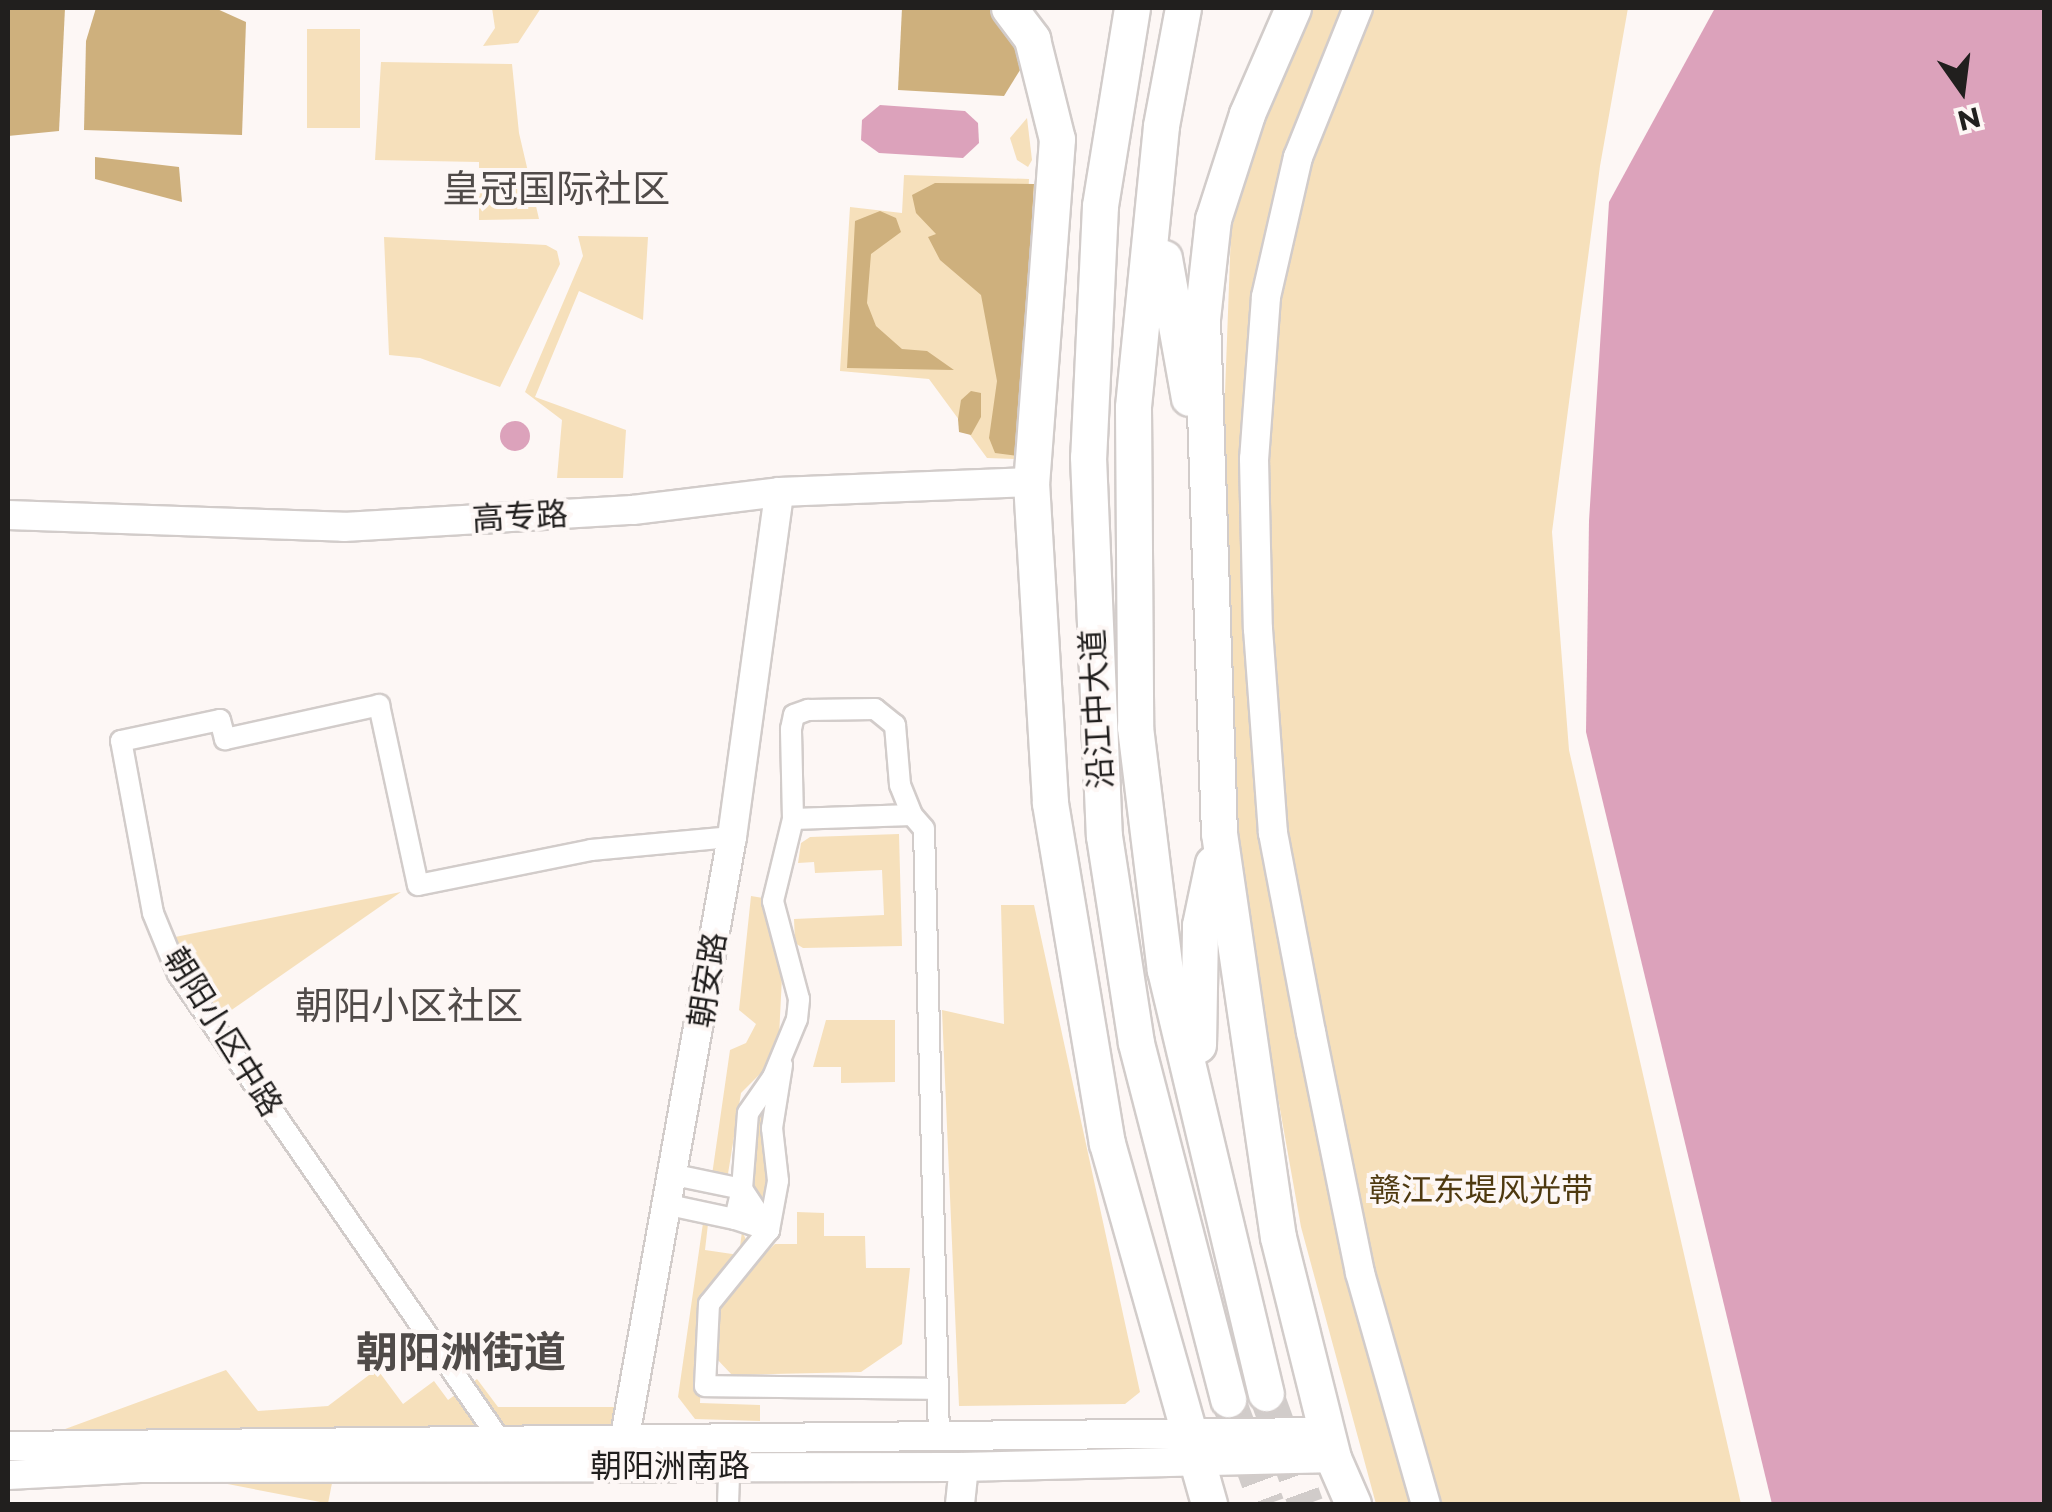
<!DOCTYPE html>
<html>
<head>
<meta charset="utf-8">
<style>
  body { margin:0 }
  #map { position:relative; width:2052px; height:1512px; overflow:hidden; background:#fdf7f5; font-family:Montserrat,"Noto Sans SC",sans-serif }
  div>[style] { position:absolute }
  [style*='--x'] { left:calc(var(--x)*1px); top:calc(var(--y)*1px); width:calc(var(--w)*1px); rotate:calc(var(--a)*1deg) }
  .green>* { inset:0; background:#f6e0bb; transform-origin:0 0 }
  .forest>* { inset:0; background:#ceb07d }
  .water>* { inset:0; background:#dca2bb }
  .round { border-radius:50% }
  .highway-tunnel>* { height:35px; margin-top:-17.5px; transform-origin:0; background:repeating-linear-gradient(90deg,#d1ccca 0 35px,transparent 0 53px) }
  .roads { filter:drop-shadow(2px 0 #d2ccca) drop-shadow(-2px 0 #d2ccca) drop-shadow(0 2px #d2ccca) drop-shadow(0 -2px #d2ccca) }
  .street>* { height:20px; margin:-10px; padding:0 10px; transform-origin:10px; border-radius:10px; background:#fff }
  .secondary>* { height:28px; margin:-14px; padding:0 14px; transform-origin:14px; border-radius:14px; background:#fff }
  .highway>* { height:35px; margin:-17.5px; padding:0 17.5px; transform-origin:17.5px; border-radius:17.5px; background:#fff }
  span { translate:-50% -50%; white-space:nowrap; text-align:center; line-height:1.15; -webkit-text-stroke:8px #fdf7f5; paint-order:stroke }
  .street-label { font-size:32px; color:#211f1e }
  .park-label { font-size:32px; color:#4e390f }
  .quarter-label { font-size:38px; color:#504b49 }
  .district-label { font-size:42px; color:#504b49; font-weight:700 }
  .frame { position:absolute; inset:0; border:10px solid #211f1e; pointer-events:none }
  .north { position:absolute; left:1912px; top:40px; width:100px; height:100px; -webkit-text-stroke:8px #fdf7f5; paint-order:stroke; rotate:166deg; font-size:28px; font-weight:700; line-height:40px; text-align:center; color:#211f1e }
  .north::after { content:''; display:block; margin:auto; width:35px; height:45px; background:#211f1e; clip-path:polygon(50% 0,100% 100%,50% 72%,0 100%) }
</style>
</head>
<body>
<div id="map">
  <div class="green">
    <div style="clip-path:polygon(492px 8px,541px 8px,518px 43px,483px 46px,495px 28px)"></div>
    <div style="clip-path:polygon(1292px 8px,1628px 8px,1600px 166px,1552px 532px,1569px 750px,1741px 1504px,1376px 1504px,1301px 1227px,1237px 868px,1224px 420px,1231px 231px)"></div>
    <div style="left:307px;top:29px;width:53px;height:99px"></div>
    <div style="clip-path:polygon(381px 62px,512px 64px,519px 133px,539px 219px,479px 220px,479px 162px,375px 160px)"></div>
    <div style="clip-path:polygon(1027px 118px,1032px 160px,1028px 167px,1017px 160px,1010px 138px)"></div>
    <div style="clip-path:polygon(904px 175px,1029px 179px,1015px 459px,987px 458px,929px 379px,840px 371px,850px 207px,902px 213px)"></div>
    <div style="clip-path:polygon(578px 236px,648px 237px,643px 320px,579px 291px,535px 397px,626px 430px,623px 478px,557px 478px,562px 420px,525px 392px,583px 256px)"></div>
    <div style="clip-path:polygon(384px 237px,546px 245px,557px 251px,560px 264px,500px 387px,420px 358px,389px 355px)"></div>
    <div style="clip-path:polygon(899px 834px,902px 946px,803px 948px,795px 943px,794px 919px,884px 915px,882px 870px,815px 873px,814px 862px,798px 863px,801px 843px,810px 837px)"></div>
    <div style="clip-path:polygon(401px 892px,220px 1018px,184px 973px,175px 937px)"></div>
    <div style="clip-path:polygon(751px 896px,763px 898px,782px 977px,779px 1037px,769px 1065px,741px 1093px,727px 1180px,712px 1175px,730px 1050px,746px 1043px,756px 1024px,739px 1010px)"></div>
    <div style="clip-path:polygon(1001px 905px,1034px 905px,1140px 1392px,1125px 1404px,959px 1406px,942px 1010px,1004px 1024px)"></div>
    <div style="clip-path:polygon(826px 1020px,895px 1020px,895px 1082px,841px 1083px,841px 1067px,813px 1067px)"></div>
    <div style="clip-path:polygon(764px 1108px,769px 1201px,749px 1188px,757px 1111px)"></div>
    <div style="clip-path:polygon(797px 1212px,824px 1213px,824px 1236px,865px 1236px,866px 1268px,910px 1268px,902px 1344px,861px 1372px,732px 1375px,715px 1357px,713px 1304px,775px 1244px,797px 1244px)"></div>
    <div style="clip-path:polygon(703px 1223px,708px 1224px,705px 1250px,739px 1255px,742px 1231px,748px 1244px,704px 1300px,700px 1403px,760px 1405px,760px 1421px,695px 1419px,678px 1397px)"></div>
    <div style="clip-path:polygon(377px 1369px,403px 1404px,434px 1381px,448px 1400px,477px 1379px,498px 1407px,620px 1407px,619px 1433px,57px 1432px,226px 1370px,258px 1411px,328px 1406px)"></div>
    <div style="left:332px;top:1483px;width:21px;height:176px;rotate:101deg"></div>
  </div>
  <div class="forest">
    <div style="clip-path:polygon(65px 8px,59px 131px,8px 136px,8px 9px)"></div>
    <div style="clip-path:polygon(96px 8px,215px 8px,246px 22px,242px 135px,84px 130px,86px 41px)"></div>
    <div style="clip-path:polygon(902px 8px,990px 8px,1025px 62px,1004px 96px,898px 90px)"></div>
    <div style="clip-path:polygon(95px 157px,179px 167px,182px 202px,95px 179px)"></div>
    <div style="clip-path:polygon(935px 183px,1034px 184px,1018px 456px,995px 453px,989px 438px,997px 381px,981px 295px,940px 260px,928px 237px,936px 234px,916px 213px,912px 195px)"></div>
    <div style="clip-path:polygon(880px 211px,896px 218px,901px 232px,871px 254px,867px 303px,876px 326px,902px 349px,927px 351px,954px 370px,847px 368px,855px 221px)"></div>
    <div style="clip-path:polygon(971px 391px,981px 393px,981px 417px,971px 435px,959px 432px,958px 419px,961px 400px)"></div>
  </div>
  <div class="water">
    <div style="clip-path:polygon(1715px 8px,2044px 8px,2044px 1504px,1772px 1504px,1586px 732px,1589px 521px,1609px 202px)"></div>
    <div style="clip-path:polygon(880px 105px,965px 111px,978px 123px,979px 143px,963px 158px,879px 153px,861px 140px,862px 120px)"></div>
    <div class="round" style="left:500px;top:421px;width:30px;height:30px"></div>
  </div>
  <div class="highway-tunnel">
    <div style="--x:1266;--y:1393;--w:118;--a:70.2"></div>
    <div style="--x:1228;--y:1399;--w:112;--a:69.6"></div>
  </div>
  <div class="roads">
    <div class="street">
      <div style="--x:793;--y:819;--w:90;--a:-91.3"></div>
      <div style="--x:791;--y:729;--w:14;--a:-78"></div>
      <div style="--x:794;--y:715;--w:15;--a:-20"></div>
      <div style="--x:808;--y:710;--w:67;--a:-0.9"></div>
      <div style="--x:875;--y:709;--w:26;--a:39"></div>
      <div style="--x:895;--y:725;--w:60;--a:85.2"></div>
      <div style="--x:900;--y:785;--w:32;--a:68"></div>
      <div style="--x:782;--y:1065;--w:64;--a:99"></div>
      <div style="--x:772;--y:1128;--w:53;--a:83.5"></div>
      <div style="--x:778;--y:1181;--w:50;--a:100.4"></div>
      <div style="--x:769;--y:1230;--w:95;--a:129"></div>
      <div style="--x:709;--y:1304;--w:82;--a:92.8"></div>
      <div style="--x:705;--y:1386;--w:233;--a:0.7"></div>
      <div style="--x:669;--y:1205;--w:67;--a:12"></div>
      <div style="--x:735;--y:1219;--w:31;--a:-77"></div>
      <div style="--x:742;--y:1189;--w:68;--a:-168.2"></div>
      <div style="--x:735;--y:1219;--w:36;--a:18"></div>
      <div style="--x:769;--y:1230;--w:49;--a:-123.4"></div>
      <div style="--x:742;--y:1189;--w:76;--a:-85.5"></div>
      <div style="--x:748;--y:1113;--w:44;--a:-55.2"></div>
      <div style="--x:773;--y:1077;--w:63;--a:-67.5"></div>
      <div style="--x:797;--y:1019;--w:20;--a:-84"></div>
      <div style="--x:799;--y:999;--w:101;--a:-104.9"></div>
      <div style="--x:773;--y:901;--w:84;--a:-76.3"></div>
      <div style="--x:793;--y:819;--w:119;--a:-1.9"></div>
      <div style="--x:912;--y:815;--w:18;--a:49"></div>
      <div style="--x:924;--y:829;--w:608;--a:88.59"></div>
      <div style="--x:500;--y:1440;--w:566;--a:-124.64"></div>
      <div style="--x:178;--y:974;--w:66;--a:-112.3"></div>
      <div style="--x:153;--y:913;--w:175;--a:-100.5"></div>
      <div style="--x:121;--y:741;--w:101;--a:-12"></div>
      <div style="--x:220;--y:720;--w:20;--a:75"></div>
      <div style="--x:225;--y:739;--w:158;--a:-12.4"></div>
      <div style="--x:379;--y:705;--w:184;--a:77.8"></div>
      <div style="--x:418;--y:885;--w:177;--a:-11.4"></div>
      <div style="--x:591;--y:850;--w:142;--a:-5.3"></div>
      <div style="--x:728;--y:1504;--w:38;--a:-88"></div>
    </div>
    <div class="secondary">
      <div style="--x:1358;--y:8;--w:161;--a:111.9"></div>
      <div style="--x:1298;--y:157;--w:144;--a:102.9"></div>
      <div style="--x:1266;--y:297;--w:162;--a:94.2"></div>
      <div style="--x:1254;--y:459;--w:170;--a:88.7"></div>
      <div style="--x:1258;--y:629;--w:205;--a:85.8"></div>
      <div style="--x:1273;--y:833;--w:203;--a:79.2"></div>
      <div style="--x:1311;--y:1032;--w:246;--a:78.5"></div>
      <div style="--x:1360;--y:1273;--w:240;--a:74.1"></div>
      <div style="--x:8;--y:515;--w:336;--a:2"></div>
      <div style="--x:344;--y:527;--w:289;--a:-3.4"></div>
      <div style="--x:633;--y:510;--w:147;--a:-7"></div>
      <div style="--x:779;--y:492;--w:252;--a:-2.3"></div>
      <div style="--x:8;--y:1446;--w:1319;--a:-0.61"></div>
      <div style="--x:622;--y:1453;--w:626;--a:-79.88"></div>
      <div style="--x:732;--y:837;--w:348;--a:-82.2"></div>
      <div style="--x:8;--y:1475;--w:132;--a:-3"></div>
      <div style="--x:140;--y:1468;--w:824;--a:-0.07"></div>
      <div style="--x:964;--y:1467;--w:369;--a:-1.4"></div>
      <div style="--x:960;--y:1504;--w:37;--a:-84"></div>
    </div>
    <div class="highway">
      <div style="--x:1009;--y:8;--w:39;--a:53"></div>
      <div style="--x:1032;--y:39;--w:103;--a:76"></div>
      <div style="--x:1057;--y:139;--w:344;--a:94.3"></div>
      <div style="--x:1031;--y:482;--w:322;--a:86.6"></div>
      <div style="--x:1050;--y:803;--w:345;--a:80.5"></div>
      <div style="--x:1107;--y:1143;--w:375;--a:74.2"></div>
      <div style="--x:1132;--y:8;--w:201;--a:99.2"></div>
      <div style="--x:1100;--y:206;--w:251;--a:92.7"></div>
      <div style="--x:1088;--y:457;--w:379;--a:87.6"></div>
      <div style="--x:1104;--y:836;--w:209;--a:81.2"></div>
      <div style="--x:1136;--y:1043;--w:368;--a:75.5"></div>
      <div style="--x:1183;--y:8;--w:120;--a:100.6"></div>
      <div style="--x:1161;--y:126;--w:282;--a:95.7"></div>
      <div style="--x:1133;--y:407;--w:320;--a:89.6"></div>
      <div style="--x:1135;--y:727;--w:245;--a:83"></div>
      <div style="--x:1165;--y:970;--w:435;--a:76.6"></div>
      <div style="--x:1293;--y:8;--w:116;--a:113.5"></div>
      <div style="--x:1247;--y:114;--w:110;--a:107.9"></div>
      <div style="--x:1213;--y:219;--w:101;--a:96.3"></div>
      <div style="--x:1202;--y:319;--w:514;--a:88.11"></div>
      <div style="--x:1219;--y:833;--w:408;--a:81.7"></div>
      <div style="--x:1278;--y:1237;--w:228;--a:76"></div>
      <div style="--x:1333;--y:1458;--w:50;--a:66.5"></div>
      <div style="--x:1164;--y:258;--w:142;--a:79.9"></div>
      <div style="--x:1198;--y:1045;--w:120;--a:-89"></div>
      <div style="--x:1200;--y:925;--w:63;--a:-78.2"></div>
    </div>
  </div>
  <div class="street-label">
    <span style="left:520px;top:517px;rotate:-3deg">高专路</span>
    <span style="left:1097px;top:709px;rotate:-93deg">沿江中大道</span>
    <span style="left:708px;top:980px;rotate:-81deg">朝安路</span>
    <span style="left:223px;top:1032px;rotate:58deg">朝阳小区中路</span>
    <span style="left:670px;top:1466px">朝阳洲南路</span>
  </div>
  <div class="park-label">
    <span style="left:1481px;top:1190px">赣江东堤风光带</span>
  </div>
  <div class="quarter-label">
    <span style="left:556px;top:189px">皇冠国际社区</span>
    <span style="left:409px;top:1006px">朝阳小区社区</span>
  </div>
  <div class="district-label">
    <span style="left:461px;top:1352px">朝阳洲街道</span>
  </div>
  <div class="frame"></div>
  <div class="north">N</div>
</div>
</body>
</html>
